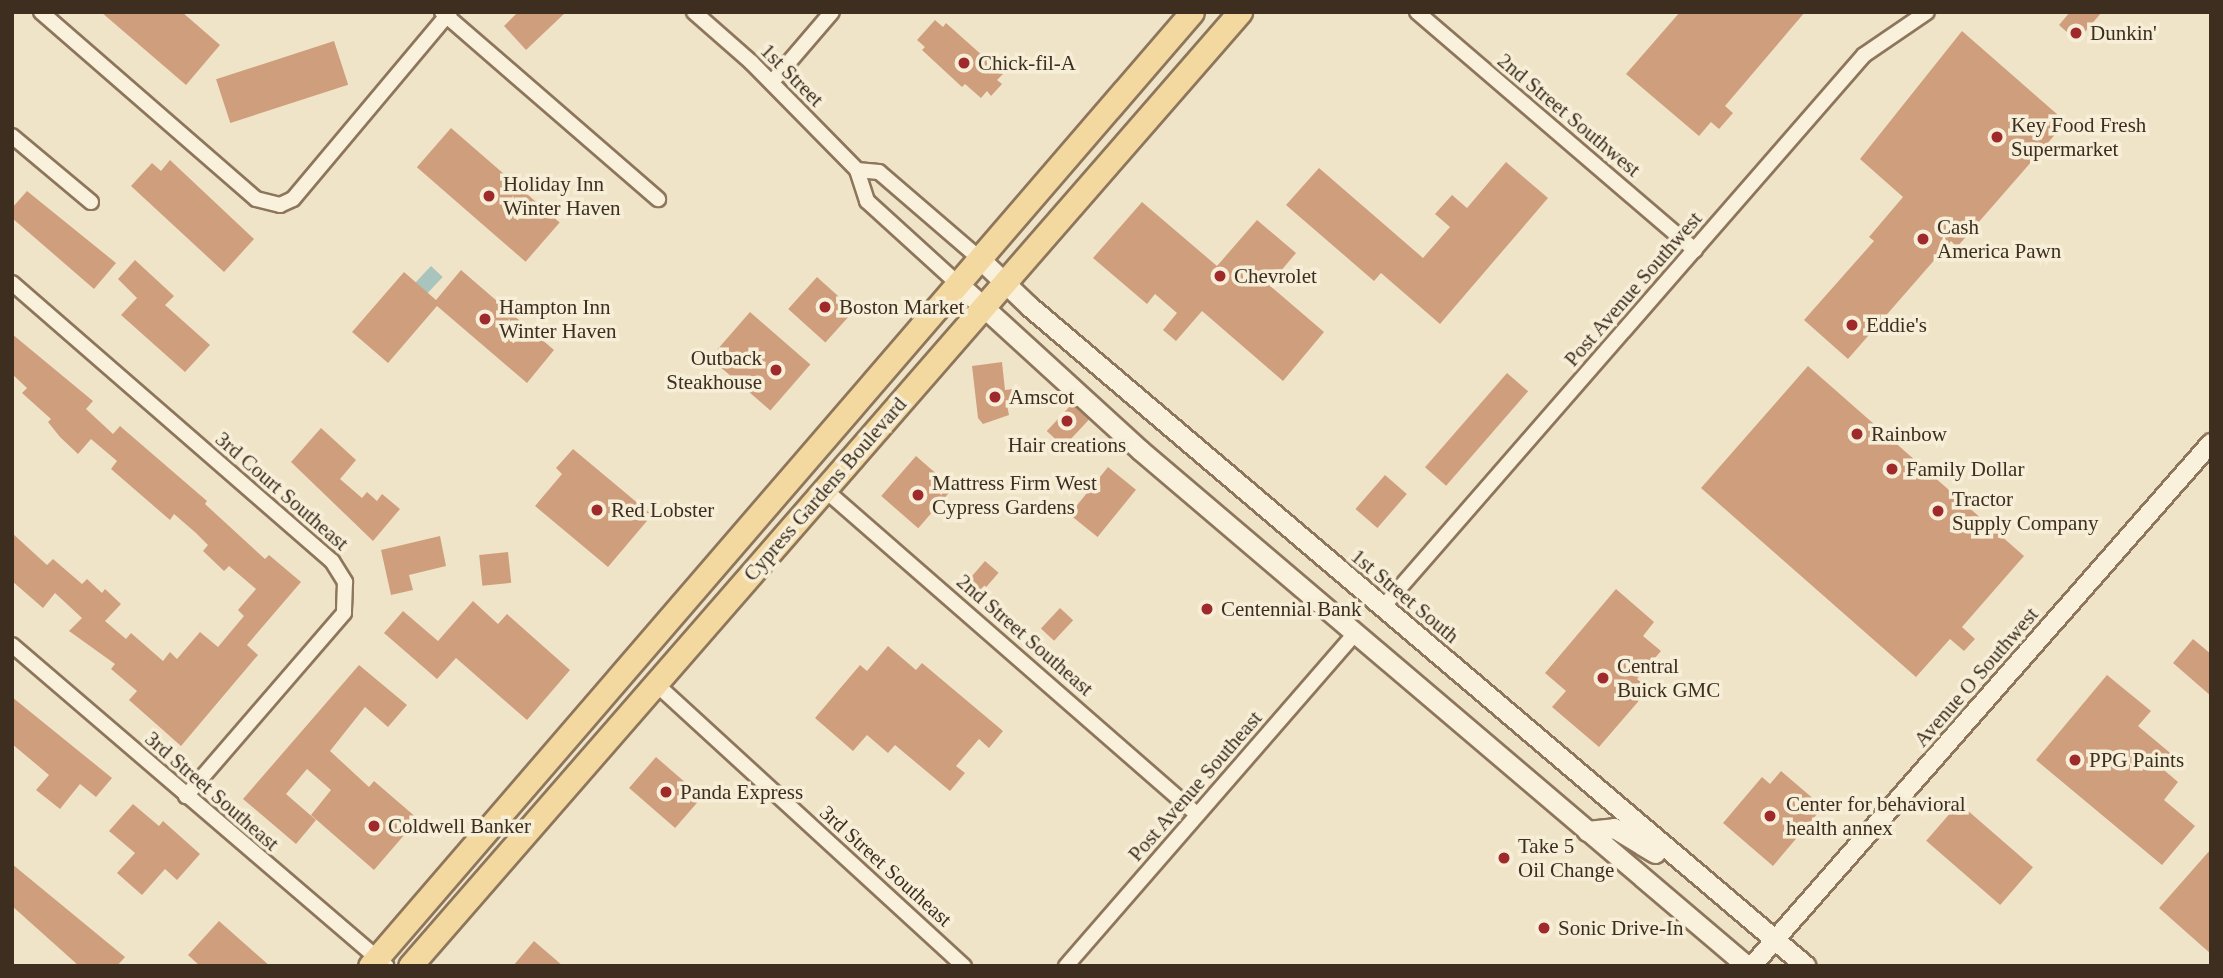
<!DOCTYPE html>
<html>
<head>
<meta charset="utf-8">
<style>
  body { margin:0 }
  #map { position:relative; width:2223px; height:978px; overflow:hidden; background:#f0e4c8; font-family:Georgia,serif }
  div>[style] { position:absolute }
  [style*='--x'] { left:calc(var(--x)*1px); top:calc(var(--y)*1px); width:calc(var(--w)*1px); rotate:calc(var(--a)*1deg) }
  .water>* { inset:0; background:#a9c4bc; transform-origin:0 0 }
  .building>* { inset:0; background:#cf9f7d; transform-origin:0 0 }
  .roads { filter:drop-shadow(2px 0 #8d765c) drop-shadow(-2px 0 #8d765c) drop-shadow(0 2px #8d765c) drop-shadow(0 -2px #8d765c) }
  .minor>* { height:14px; margin:-7px; padding:0 7px; transform-origin:7px; border-radius:7px; background:#faf1dc }
  .tertiary>* { height:18px; margin:-9px; padding:0 9px; transform-origin:9px; border-radius:9px; background:#faf1dc }
  .secondary>* { height:19px; margin:-9.5px; padding:0 9.5px; transform-origin:9.5px; border-radius:9.5px; background:#faf1dc }
  .primary>* { height:23px; margin:-11.5px; padding:0 11.5px; transform-origin:11.5px; border-radius:11.5px; background:#f3d9a0 }
  .dots>* { width:19px; height:19px; translate:-50% -50%; box-sizing:border-box; border:4px solid #f7eed8; border-radius:50% }
  span { translate:-50% -50%; white-space:nowrap; text-align:center; line-height:1.15; -webkit-text-stroke:7px #f7eed8; paint-order:stroke }
  .poi-label { font-size:21px; color:#3d2e20 }
  .left { translate:0 -50%; text-align:left }
  .right { translate:-100% -50%; text-align:right }
  .street-label { font-size:21px; color:#3d2e20 }
  .frame { position:absolute; inset:0; border:14px solid #3d2e20; pointer-events:none }
</style>
</head>
<body>
<div id="map">
  <div class="water">
    <div style="left:431px;top:266px;width:16px;height:23px;rotate:43deg"></div>
  </div>
  <div class="building">
    <div style="clip-path:polygon(101px 12px,182px 12px,220px 45px,186px 85px)"></div>
    <div style="clip-path:polygon(518px 12px,566px 12px,526px 50px,504px 26px)"></div>
    <div style="clip-path:polygon(1680px 12px,1805px 12px,1725px 106px,1733px 113px,1719px 129px,1711px 122px,1699px 136px,1626px 74px)"></div>
    <div style="clip-path:polygon(2070px 12px,2102px 12px,2077px 41px,2059px 25px)"></div>
    <div style="clip-path:polygon(935px 20px,943px 27px,946px 23px,1003px 74px,997px 80px,1002px 84px,991px 96px,987px 91px,981px 98px,965px 84px,962px 87px,922px 50px,925px 47px,917px 40px)"></div>
    <div style="clip-path:polygon(1962px 31px,2066px 122px,1957px 247px,1951px 241px,1848px 359px,1804px 320px,1874px 241px,1869px 237px,1903px 197px,1860px 159px)"></div>
    <div style="left:334px;top:41px;width:46px;height:124px;rotate:72deg"></div>
    <div style="left:451px;top:128px;width:144px;height:52px;rotate:41deg"></div>
    <div style="clip-path:polygon(170px 160px,254px 239px,224px 272px,131px 186px,152px 163px,161px 171px)"></div>
    <div style="clip-path:polygon(1506px 162px,1548px 198px,1440px 324px,1381px 273px,1374px 281px,1286px 205px,1319px 168px,1423px 258px,1450px 227px,1435px 214px,1452px 195px,1467px 208px)"></div>
    <div style="clip-path:polygon(27px 191px,116px 263px,94px 289px,12px 218px,12px 208px)"></div>
    <div style="clip-path:polygon(1142px 202px,1217px 266px,1257px 220px,1296px 253px,1269px 285px,1324px 332px,1283px 381px,1202px 311px,1176px 341px,1163px 330px,1177px 313px,1155px 294px,1147px 304px,1093px 258px)"></div>
    <div style="clip-path:polygon(135px 260px,174px 296px,165px 305px,210px 345px,185px 372px,121px 315px,137px 298px,118px 279px)"></div>
    <div style="clip-path:polygon(461px 270px,554px 350px,527px 383px,437px 306px,388px 363px,352px 332px,404px 272px,436px 300px)"></div>
    <div style="left:817px;top:277px;width:50px;height:43px;rotate:42deg"></div>
    <div style="left:750px;top:312px;width:80px;height:61px;rotate:41deg"></div>
    <div style="clip-path:polygon(12px 334px,93px 401px,86px 409px,113px 434px,120px 426px,207px 501px,205px 504px,265px 559px,269px 555px,301px 582px,247px 645px,258px 655px,181px 746px,129px 700px,137px 691px,111px 669px,115px 664px,69px 631px,82px 618px,55px 593px,43px 608px,12px 581px,12px 533px,47px 565px,53px 559px,82px 584px,87px 579px,102px 593px,105px 589px,121px 604px,105px 621px,126px 639px,131px 633px,163px 661px,170px 652px,177px 659px,200px 632px,218px 647px,244px 616px,238px 610px,256px 589px,229px 566px,224px 571px,203px 551px,208px 545px,196px 533px,174px 514px,170px 520px,111px 469px,117px 461px,91px 439px,78px 454px,60px 437px,48px 422px,51px 419px,22px 393px,27px 388px,12px 374px)"></div>
    <div style="clip-path:polygon(1002px 362px,1005px 390px,1013px 389px,1014px 404px,1007px 405px,1009px 415px,983px 424px,978px 418px,972px 366px)"></div>
    <div style="clip-path:polygon(1808px 366px,2024px 556px,1962px 627px,1975px 639px,1964px 651px,1950px 639px,1916px 677px,1701px 488px)"></div>
    <div style="left:1507px;top:373px;width:28px;height:125px;rotate:41deg"></div>
    <div style="left:1072px;top:404px;width:23px;height:37px;rotate:43deg"></div>
    <div style="clip-path:polygon(321px 428px,356px 460px,340px 479px,362px 498px,367px 492px,377px 501px,382px 494px,400px 509px,373px 541px,291px 462px)"></div>
    <div style="clip-path:polygon(573px 449px,652px 515px,608px 567px,535px 506px,562px 474px,556px 468px)"></div>
    <div style="left:916px;top:456px;width:49px;height:53px;rotate:41deg"></div>
    <div style="left:1108px;top:467px;width:36px;height:61px;rotate:39deg"></div>
    <div style="left:1385px;top:475px;width:29px;height:45px;rotate:41deg"></div>
    <div style="clip-path:polygon(440px 536px,446px 566px,409px 575px,413px 590px,391px 595px,381px 550px)"></div>
    <div style="left:508px;top:552px;width:31px;height:29px;rotate:84deg"></div>
    <div style="left:985px;top:561px;width:18px;height:29px;rotate:41deg"></div>
    <div style="clip-path:polygon(1616px 589px,1654px 622px,1643px 636px,1661px 651px,1637px 679px,1649px 689px,1599px 747px,1552px 707px,1566px 691px,1545px 673px)"></div>
    <div style="clip-path:polygon(473px 601px,498px 624px,507px 614px,570px 670px,527px 720px,456px 658px,437px 679px,384px 633px,403px 611px,438px 641px)"></div>
    <div style="left:1060px;top:608px;width:18px;height:28px;rotate:43deg"></div>
    <div style="clip-path:polygon(2193px 639px,2211px 654px,2211px 696px,2173px 663px)"></div>
    <div style="clip-path:polygon(888px 646px,916px 670px,922px 663px,1003px 731px,989px 748px,979px 739px,956px 766px,965px 773px,950px 791px,895px 745px,888px 753px,867px 735px,853px 751px,815px 718px,860px 665px,867px 671px)"></div>
    <div style="clip-path:polygon(359px 665px,407px 705px,388px 727px,365px 707px,330px 751px,369px 787px,374px 781px,418px 819px,374px 870px,311px 815px,331px 790px,307px 769px,286px 794px,316px 820px,296px 844px,243px 799px)"></div>
    <div style="clip-path:polygon(2107px 675px,2151px 711px,2138px 726px,2175px 757px,2164px 770px,2178px 782px,2164px 800px,2195px 826px,2162px 865px,2036px 760px)"></div>
    <div style="clip-path:polygon(12px 697px,112px 778px,96px 797px,80px 784px,60px 809px,36px 790px,49px 775px,12px 744px)"></div>
    <div style="left:656px;top:757px;width:61px;height:41px;rotate:41deg"></div>
    <div style="clip-path:polygon(1781px 771px,1823px 807px,1773px 866px,1723px 823px,1762px 777px,1770px 784px)"></div>
    <div style="left:1959px;top:803px;width:98px;height:50px;rotate:41deg"></div>
    <div style="clip-path:polygon(133px 804px,159px 826px,163px 821px,200px 854px,177px 880px,165px 869px,142px 895px,117px 873px,135px 853px,109px 831px)"></div>
    <div style="clip-path:polygon(2211px 849px,2211px 954px,2159px 908px)"></div>
    <div style="clip-path:polygon(12px 864px,125px 957px,117px 966px,79px 966px,12px 906px)"></div>
    <div style="clip-path:polygon(219px 921px,270px 966px,200px 966px,188px 955px)"></div>
    <div style="clip-path:polygon(534px 941px,563px 966px,513px 966px)"></div>
  </div>
  <div class="roads">
    <div class="minor">
      <div style="--x:41;--y:12;--w:285;--a:41"></div>
      <div style="--x:256;--y:199;--w:25;--a:14"></div>
      <div style="--x:280;--y:205;--w:14;--a:-25"></div>
      <div style="--x:293;--y:199;--w:244;--a:-50"></div>
      <div style="--x:442;--y:12;--w:286;--a:40.9"></div>
      <div style="--x:694;--y:12;--w:76;--a:41.3"></div>
      <div style="--x:751;--y:62;--w:151;--a:45.5"></div>
      <div style="--x:857;--y:170;--w:33;--a:72"></div>
      <div style="--x:867;--y:201;--w:120;--a:42.3"></div>
      <div style="--x:1417;--y:12;--w:366;--a:40.6"></div>
      <div style="--x:772;--y:82;--w:92;--a:-49.4"></div>
      <div style="--x:12;--y:136;--w:103;--a:39.9"></div>
      <div style="--x:857;--y:170;--w:22;--a:5"></div>
      <div style="--x:879;--y:172;--w:132;--a:40.7"></div>
      <div style="--x:12;--y:283;--w:424;--a:41"></div>
      <div style="--x:332;--y:561;--w:25;--a:58"></div>
      <div style="--x:345;--y:582;--w:31;--a:92"></div>
      <div style="--x:344;--y:613;--w:242;--a:130.8"></div>
      <div style="--x:824;--y:489;--w:495;--a:41.1"></div>
      <div style="--x:1383;--y:607;--w:732;--a:-48.93"></div>
      <div style="--x:1864;--y:55;--w:76;--a:-34.3"></div>
      <div style="--x:12;--y:645;--w:493;--a:40.6"></div>
      <div style="--x:655;--y:683;--w:419;--a:42.5"></div>
      <div style="--x:1066;--y:966;--w:441;--a:-49"></div>
    </div>
    <div class="tertiary">
      <div style="--x:1752;--y:966;--w:696;--a:-48.73"></div>
    </div>
    <div class="secondary">
      <div style="--x:979;--y:258;--w:69;--a:43.8"></div>
      <div style="--x:1029;--y:306;--w:1019;--a:40.35"></div>
      <div style="--x:956;--y:282;--w:249;--a:42.4"></div>
      <div style="--x:1140;--y:450;--w:797;--a:40.37"></div>
      <div style="--x:1587;--y:831;--w:27;--a:-6"></div>
      <div style="--x:1614;--y:828;--w:48;--a:31.4"></div>
    </div>
    <div class="primary">
      <div style="--x:370;--y:966;--w:1259;--a:-49.25"></div>
      <div style="--x:410;--y:966;--w:1265;--a:-48.98"></div>
    </div>
  </div>
  <div class="dots">
    <div style="left:2076px;top:33px;background:#9e2a2b"></div>
    <div style="left:964px;top:63px;background:#9e2a2b"></div>
    <div style="left:1997px;top:137px;background:#9e2a2b"></div>
    <div style="left:489px;top:196px;background:#9e2a2b"></div>
    <div style="left:1923px;top:239px;background:#9e2a2b"></div>
    <div style="left:1220px;top:276px;background:#9e2a2b"></div>
    <div style="left:825px;top:307px;background:#9e2a2b"></div>
    <div style="left:485px;top:319px;background:#9e2a2b"></div>
    <div style="left:1852px;top:325px;background:#9e2a2b"></div>
    <div style="left:776px;top:370px;background:#9e2a2b"></div>
    <div style="left:995px;top:397px;background:#9e2a2b"></div>
    <div style="left:1067px;top:421px;background:#9e2a2b"></div>
    <div style="left:1857px;top:434px;background:#9e2a2b"></div>
    <div style="left:1892px;top:469px;background:#9e2a2b"></div>
    <div style="left:918px;top:495px;background:#9e2a2b"></div>
    <div style="left:597px;top:510px;background:#9e2a2b"></div>
    <div style="left:1938px;top:511px;background:#9e2a2b"></div>
    <div style="left:1207px;top:609px;background:#9e2a2b"></div>
    <div style="left:1603px;top:678px;background:#9e2a2b"></div>
    <div style="left:2075px;top:760px;background:#9e2a2b"></div>
    <div style="left:666px;top:792px;background:#9e2a2b"></div>
    <div style="left:1770px;top:816px;background:#9e2a2b"></div>
    <div style="left:374px;top:826px;background:#9e2a2b"></div>
    <div style="left:1504px;top:858px;background:#9e2a2b"></div>
    <div style="left:1544px;top:928px;background:#9e2a2b"></div>
  </div>
  <div class="poi-label">
    <span class="left" style="left:2090px;top:33px">Dunkin'</span>
    <span class="left" style="left:978px;top:63px">Chick-fil-A</span>
    <span class="left" style="left:2011px;top:137px">Key Food Fresh<br>Supermarket</span>
    <span class="left" style="left:503px;top:196px">Holiday Inn<br>Winter Haven</span>
    <span class="left" style="left:1937px;top:239px">Cash<br>America Pawn</span>
    <span class="left" style="left:1234px;top:276px">Chevrolet</span>
    <span class="left" style="left:499px;top:319px">Hampton Inn<br>Winter Haven</span>
    <span class="left" style="left:839px;top:307px">Boston Market</span>
    <span class="left" style="left:1866px;top:325px">Eddie's</span>
    <span class="right" style="left:762px;top:370px">Outback<br>Steakhouse</span>
    <span class="left" style="left:1009px;top:397px">Amscot</span>
    <span class="left" style="left:1871px;top:434px">Rainbow</span>
    <span style="left:1067px;top:445px">Hair creations</span>
    <span class="left" style="left:1906px;top:469px">Family Dollar</span>
    <span class="left" style="left:932px;top:495px">Mattress Firm West<br>Cypress Gardens</span>
    <span class="left" style="left:1952px;top:511px">Tractor<br>Supply Company</span>
    <span class="left" style="left:611px;top:510px">Red Lobster</span>
    <span class="left" style="left:1221px;top:609px">Centennial Bank</span>
    <span class="left" style="left:1617px;top:678px">Central<br>Buick GMC</span>
    <span class="left" style="left:2089px;top:760px">PPG Paints</span>
    <span class="left" style="left:680px;top:792px">Panda Express</span>
    <span class="left" style="left:1786px;top:816px">Center for behavioral<br>health annex</span>
    <span class="left" style="left:388px;top:826px">Coldwell Banker</span>
    <span class="left" style="left:1518px;top:858px">Take 5<br>Oil Change</span>
    <span class="left" style="left:1558px;top:928px">Sonic Drive-In</span>
  </div>
  <div class="street-label">
    <span style="left:792px;top:75px;rotate:45deg">1st Street</span>
    <span style="left:1569px;top:115px;rotate:40deg">2nd Street Southwest</span>
    <span style="left:1633px;top:289px;rotate:-49deg">Post Avenue Southwest</span>
    <span style="left:825px;top:489px;rotate:-49deg">Cypress Gardens Boulevard</span>
    <span style="left:282px;top:491px;rotate:41deg">3rd Court Southeast</span>
    <span style="left:1405px;top:596px;rotate:40deg">1st Street South</span>
    <span style="left:1025px;top:635px;rotate:41deg">2nd Street Southeast</span>
    <span style="left:1976px;top:677px;rotate:-49deg">Avenue O Southwest</span>
    <span style="left:1195px;top:786px;rotate:-49deg">Post Avenue Southeast</span>
    <span style="left:212px;top:791px;rotate:41deg">3rd Street Southeast</span>
    <span style="left:886px;top:866px;rotate:42deg">3rd Street Southeast</span>
  </div>
  <div class="frame"></div>
</div>
</body>
</html>
